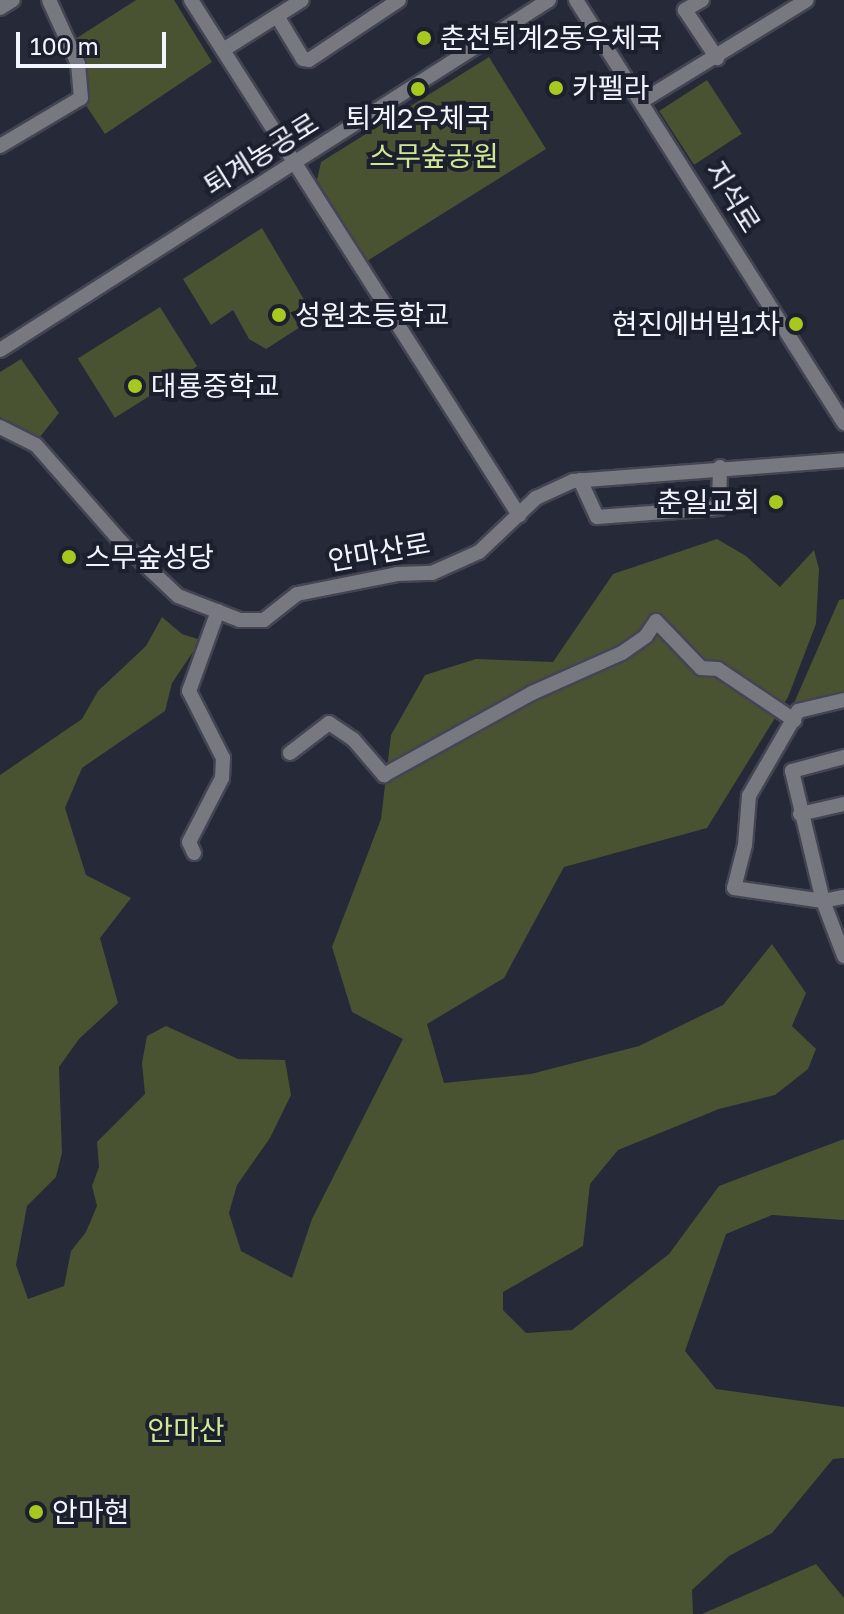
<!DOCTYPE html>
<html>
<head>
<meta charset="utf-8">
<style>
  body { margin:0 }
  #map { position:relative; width:844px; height:1614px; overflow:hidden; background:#262937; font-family:"Golos Text","Noto Sans KR",sans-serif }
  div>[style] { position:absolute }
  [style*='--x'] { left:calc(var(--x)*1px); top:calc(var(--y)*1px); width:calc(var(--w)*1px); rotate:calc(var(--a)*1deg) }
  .green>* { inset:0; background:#495231; transform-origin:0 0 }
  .roads { filter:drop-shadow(2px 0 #434553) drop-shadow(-2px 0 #434553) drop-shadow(0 2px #434553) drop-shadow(0 -2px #434553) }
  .minor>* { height:14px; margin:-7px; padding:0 7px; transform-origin:7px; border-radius:7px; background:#777880 }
  .dots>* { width:22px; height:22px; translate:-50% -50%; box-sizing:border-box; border:4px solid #1c1f2d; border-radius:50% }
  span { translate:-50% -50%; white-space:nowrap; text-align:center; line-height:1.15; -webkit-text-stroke:8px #1c1f2d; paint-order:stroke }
  .poi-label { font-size:28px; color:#f2f4fe }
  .left { translate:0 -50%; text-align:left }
  .right { translate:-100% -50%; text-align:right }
  .street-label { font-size:28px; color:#f2f4fe }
  .park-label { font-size:28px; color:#d0e791 }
  .scale { position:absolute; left:16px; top:32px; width:150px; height:36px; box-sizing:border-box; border:4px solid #f2f4fe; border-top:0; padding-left:10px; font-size:24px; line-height:28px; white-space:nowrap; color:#f2f4fe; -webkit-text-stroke:6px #1c1f2d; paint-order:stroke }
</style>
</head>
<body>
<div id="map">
  <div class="green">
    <div style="clip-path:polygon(136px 0,174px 0,212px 62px,105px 134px,81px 98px,69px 43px)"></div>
    <div style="clip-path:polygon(489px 57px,546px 149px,367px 261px,317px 180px,321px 162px)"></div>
    <div style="left:707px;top:80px;width:64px;height:57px;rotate:57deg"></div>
    <div style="clip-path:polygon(262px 228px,309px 308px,308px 322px,266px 349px,249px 339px,233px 310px,211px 325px,183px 279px)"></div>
    <div style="left:160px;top:307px;width:70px;height:97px;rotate:58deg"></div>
    <div style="clip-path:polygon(21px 359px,59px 413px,39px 438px,0 417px,0 372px)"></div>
    <div style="clip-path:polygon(717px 539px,746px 556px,780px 587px,814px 550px,819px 569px,816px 624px,788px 697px,707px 828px,564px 867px,504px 978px,427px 1024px,444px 1083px,531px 1074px,639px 1046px,723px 1005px,772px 944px,806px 993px,792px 1026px,816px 1049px,808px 1069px,775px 1095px,719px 1109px,618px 1150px,590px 1184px,583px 1246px,503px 1292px,503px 1310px,526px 1333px,572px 1330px,669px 1254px,719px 1186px,844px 1139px,844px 1220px,772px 1215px,726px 1234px,685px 1351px,716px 1389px,844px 1407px,844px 1458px,833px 1459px,772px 1533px,729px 1556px,692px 1590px,693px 1614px,0 1614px,0 775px,82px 719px,98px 691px,146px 646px,162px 617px,182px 634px,201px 640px,172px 683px,165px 711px,82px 768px,65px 808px,86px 875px,131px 898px,100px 938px,118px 1003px,79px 1039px,59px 1067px,62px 1153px,56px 1177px,27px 1206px,16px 1265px,28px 1299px,64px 1286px,71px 1251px,86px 1232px,97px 1206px,92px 1186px,99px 1167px,97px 1142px,145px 1094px,142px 1063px,147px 1036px,166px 1026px,238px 1059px,285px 1060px,291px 1095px,270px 1138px,237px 1185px,229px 1213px,241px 1251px,292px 1278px,312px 1219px,403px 1039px,352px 1012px,332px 947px,381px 819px,391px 735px,425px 675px,476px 659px,553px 662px,613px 574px)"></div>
    <div style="clip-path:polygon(844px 599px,844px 694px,794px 703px,839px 600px)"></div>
    <div style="clip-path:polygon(816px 1564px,844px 1598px,844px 1614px,702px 1614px)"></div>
  </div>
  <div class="roads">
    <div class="minor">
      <div style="--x:191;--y:0;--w:611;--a:57.51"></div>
      <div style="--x:576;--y:0;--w:501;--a:57.64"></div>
      <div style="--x:702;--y:0;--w:20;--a:150"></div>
      <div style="--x:685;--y:10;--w:58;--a:56.3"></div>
      <div style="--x:0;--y:8;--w:15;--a:-32"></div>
      <div style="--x:277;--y:16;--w:50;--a:58.8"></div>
      <div style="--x:303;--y:59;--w:6;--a:9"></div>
      <div style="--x:309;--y:60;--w:108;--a:-33.7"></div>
      <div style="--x:223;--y:50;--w:93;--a:-32.3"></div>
      <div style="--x:642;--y:101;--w:193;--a:-31.5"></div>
      <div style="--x:0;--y:146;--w:94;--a:-30.7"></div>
      <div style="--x:81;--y:98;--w:34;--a:-95"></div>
      <div style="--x:78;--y:64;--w:70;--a:-114.4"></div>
      <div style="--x:0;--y:350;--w:651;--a:-32.52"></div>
      <div style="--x:0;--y:427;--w:40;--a:26.6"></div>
      <div style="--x:36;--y:445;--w:132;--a:48.7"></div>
      <div style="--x:123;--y:544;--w:76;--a:43.4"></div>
      <div style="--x:178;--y:596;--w:66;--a:21.2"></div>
      <div style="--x:240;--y:620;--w:24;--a:0"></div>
      <div style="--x:264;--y:620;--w:42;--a:-38.2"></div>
      <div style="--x:297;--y:594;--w:102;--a:-11.3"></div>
      <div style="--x:397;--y:574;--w:35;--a:-2"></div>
      <div style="--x:432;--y:573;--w:51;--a:-24.1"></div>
      <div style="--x:479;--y:552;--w:79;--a:-43.5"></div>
      <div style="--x:536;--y:498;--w:41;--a:-24.7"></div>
      <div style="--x:573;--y:481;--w:272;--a:-4.4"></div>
      <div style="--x:580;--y:480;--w:41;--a:65.3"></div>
      <div style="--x:597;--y:517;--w:122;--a:-4.2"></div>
      <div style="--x:719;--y:508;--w:41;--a:-88.6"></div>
      <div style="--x:844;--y:700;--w:47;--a:166.6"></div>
      <div style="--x:798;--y:711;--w:98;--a:120"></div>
      <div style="--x:749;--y:796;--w:49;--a:94.7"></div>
      <div style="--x:745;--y:845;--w:44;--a:104.3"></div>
      <div style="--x:734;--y:888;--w:90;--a:8.3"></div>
      <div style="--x:823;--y:901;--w:21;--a:-11"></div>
      <div style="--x:290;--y:753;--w:49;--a:-37.6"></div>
      <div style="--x:329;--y:723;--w:29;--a:34"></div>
      <div style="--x:353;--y:739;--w:48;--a:49.3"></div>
      <div style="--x:384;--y:775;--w:169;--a:-29"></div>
      <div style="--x:532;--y:693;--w:98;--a:-24"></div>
      <div style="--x:622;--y:653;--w:29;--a:-35"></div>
      <div style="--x:646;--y:636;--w:18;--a:-56"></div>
      <div style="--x:656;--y:621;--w:65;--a:46.2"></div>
      <div style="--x:701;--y:668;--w:17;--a:3"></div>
      <div style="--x:718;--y:669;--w:92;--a:33.9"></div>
      <div style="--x:844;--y:757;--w:54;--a:164.9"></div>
      <div style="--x:792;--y:771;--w:134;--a:76.6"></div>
      <div style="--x:823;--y:901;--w:59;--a:69.1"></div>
      <div style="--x:800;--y:814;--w:45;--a:-12.8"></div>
      <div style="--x:194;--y:853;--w:12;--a:-114"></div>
      <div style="--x:189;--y:842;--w:72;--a:-62.7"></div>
      <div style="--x:222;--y:778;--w:20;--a:-87"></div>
      <div style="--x:223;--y:758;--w:75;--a:-116.9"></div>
      <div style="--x:189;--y:691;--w:85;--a:-70.1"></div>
    </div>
  </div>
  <div class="dots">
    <div style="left:424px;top:38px;background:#a7c81f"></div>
    <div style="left:556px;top:88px;background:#a7c81f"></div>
    <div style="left:418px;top:89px;background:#a7c81f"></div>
    <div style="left:279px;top:315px;background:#a7c81f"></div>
    <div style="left:796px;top:324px;background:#a7c81f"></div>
    <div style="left:135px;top:386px;background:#a7c81f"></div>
    <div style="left:776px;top:502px;background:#a7c81f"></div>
    <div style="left:69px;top:557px;background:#a7c81f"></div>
    <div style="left:36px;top:1512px;background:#a7c81f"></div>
  </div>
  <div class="poi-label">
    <span class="left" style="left:440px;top:38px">춘천퇴계2동우체국</span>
    <span class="left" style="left:572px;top:88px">카펠라</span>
    <span style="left:418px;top:118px">퇴계2우체국</span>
    <span class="left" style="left:295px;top:315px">성원초등학교</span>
    <span class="right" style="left:780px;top:324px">현진에버빌1차</span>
    <span class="left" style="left:151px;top:386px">대룡중학교</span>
    <span class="right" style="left:760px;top:502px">춘일교회</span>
    <span class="left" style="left:85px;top:557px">스무숲성당</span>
    <span class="left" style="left:52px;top:1512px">안마현</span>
  </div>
  <div class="street-label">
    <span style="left:261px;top:154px;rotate:-32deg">퇴계농공로</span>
    <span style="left:733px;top:197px;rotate:58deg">지석로</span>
    <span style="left:379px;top:552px;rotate:-10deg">안마산로</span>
  </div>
  <div class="park-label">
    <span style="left:434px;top:156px">스무숲공원</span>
    <span style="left:186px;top:1430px">안마산</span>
  </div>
  <div class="scale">100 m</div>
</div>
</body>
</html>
